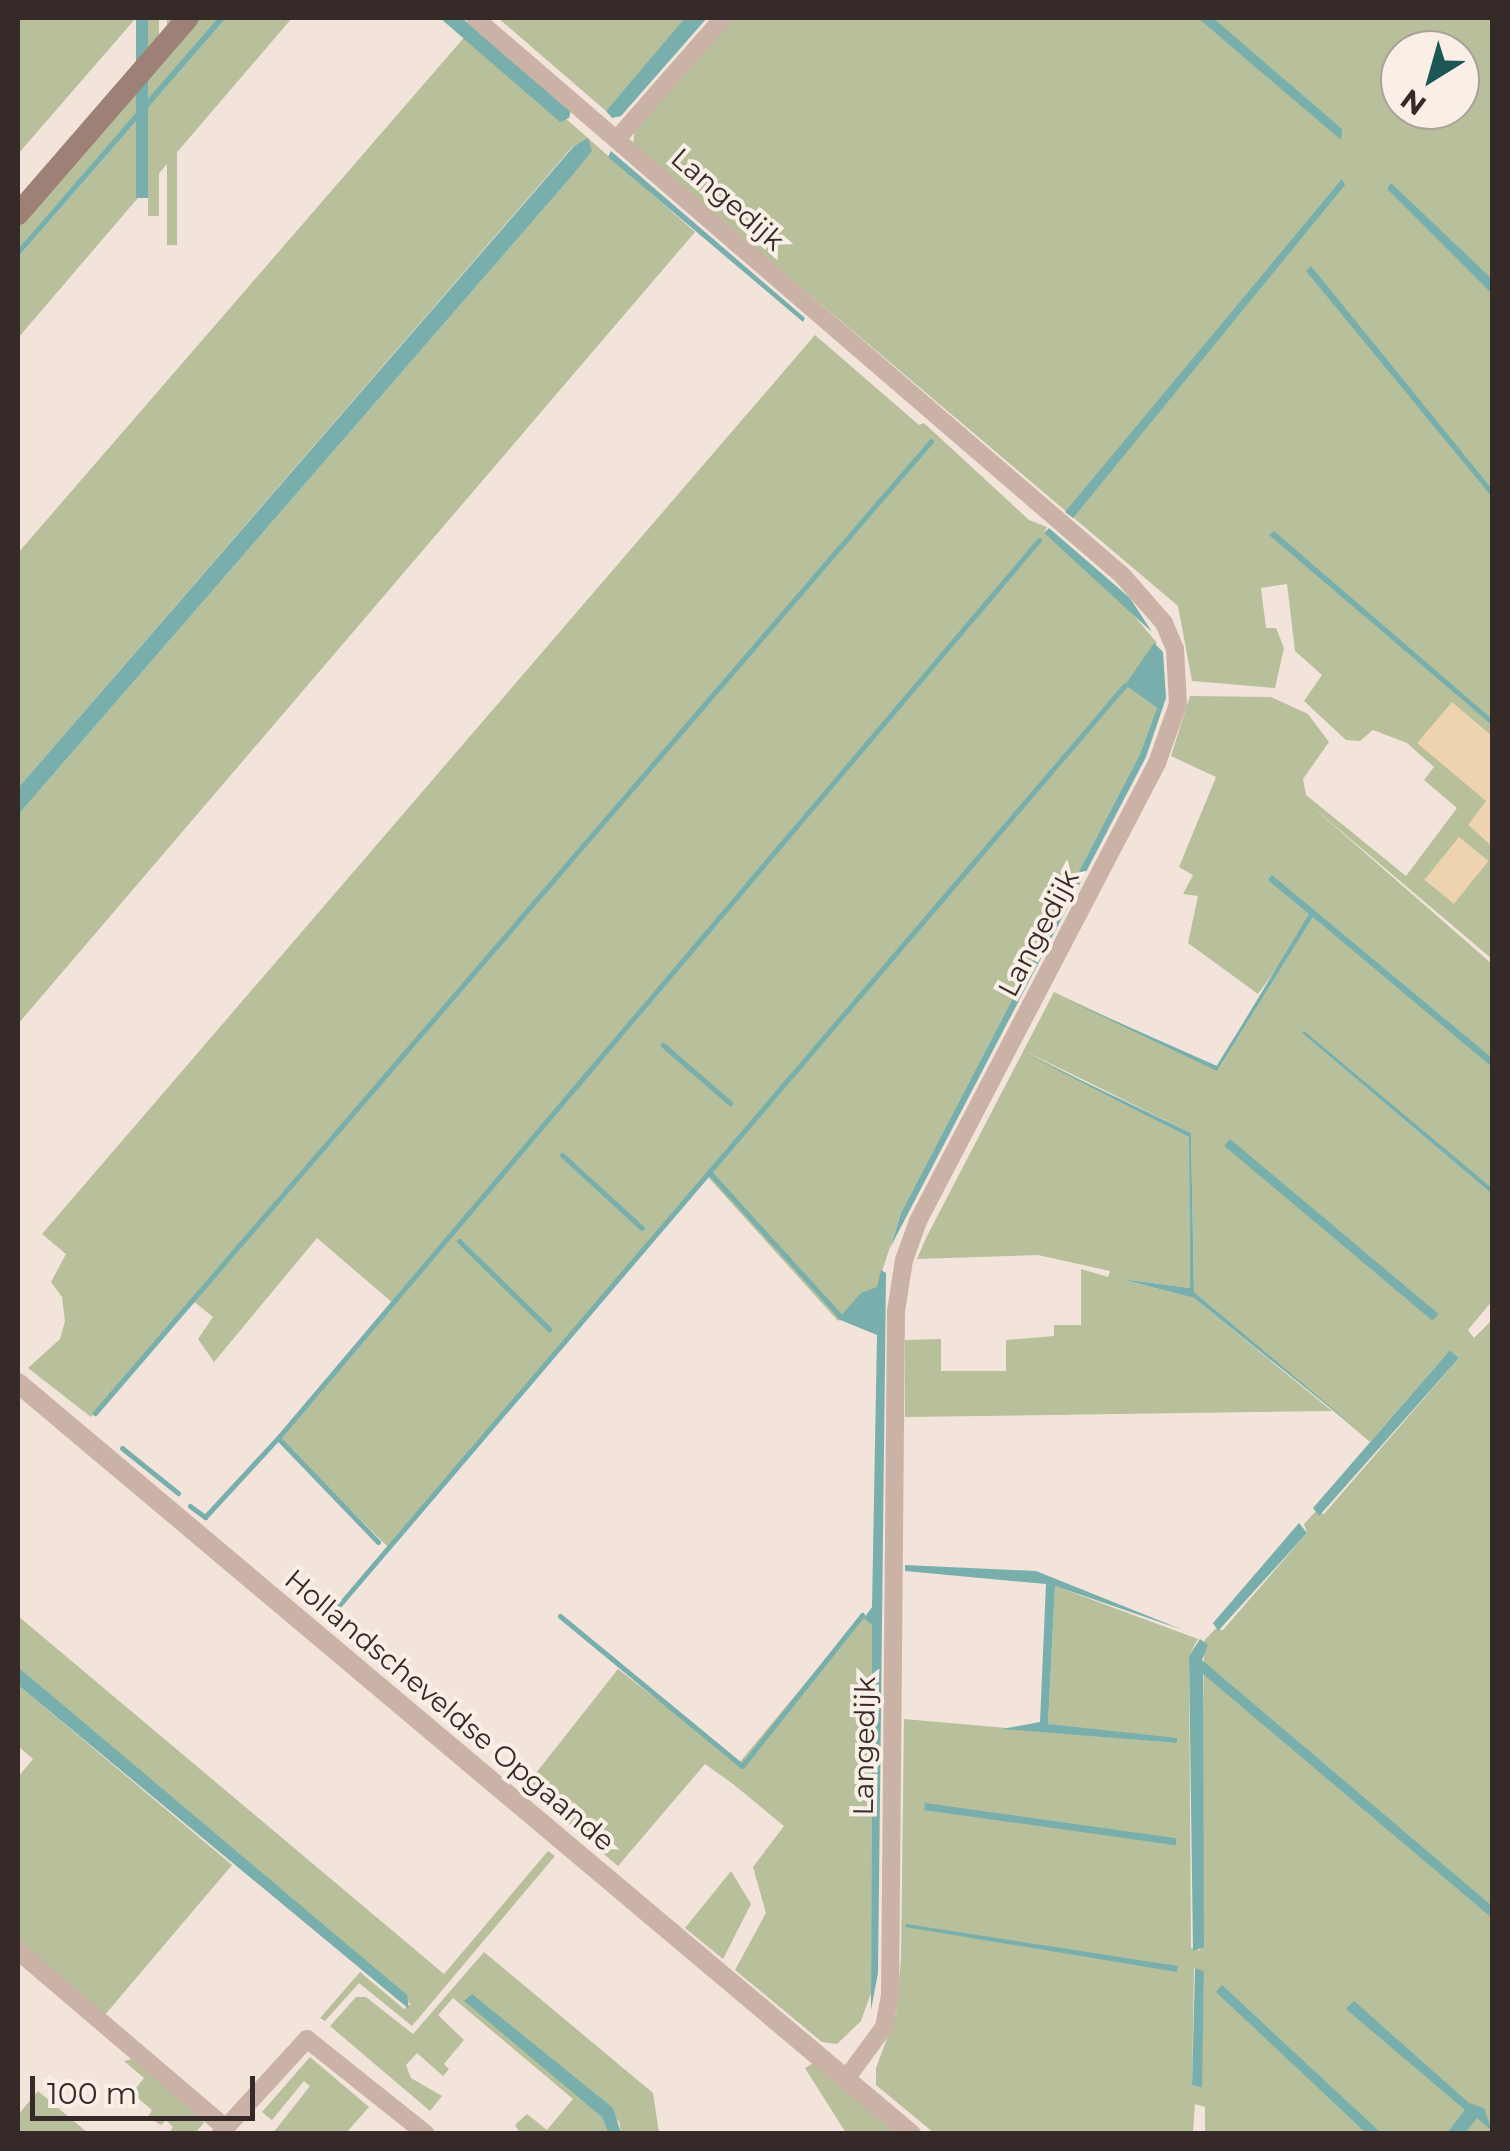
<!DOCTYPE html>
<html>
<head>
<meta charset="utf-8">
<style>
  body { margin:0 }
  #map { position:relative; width:1510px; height:2151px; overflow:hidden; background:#f2e4da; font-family:Montserrat,sans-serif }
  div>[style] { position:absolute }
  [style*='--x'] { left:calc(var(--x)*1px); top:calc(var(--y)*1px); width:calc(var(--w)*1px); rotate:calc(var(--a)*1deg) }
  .green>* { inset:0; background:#b7c09a; transform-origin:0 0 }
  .sand>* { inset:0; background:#eed3af; transform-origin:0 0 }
  .water>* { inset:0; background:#78afac; transform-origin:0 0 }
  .stream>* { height:5px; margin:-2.5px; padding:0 2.5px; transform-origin:2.5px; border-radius:2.5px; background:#78afac }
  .minor>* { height:18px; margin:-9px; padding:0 9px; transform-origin:9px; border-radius:9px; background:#cab3a6 }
  .tertiary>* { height:20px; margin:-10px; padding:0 10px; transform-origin:10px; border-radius:10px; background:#cab3a6 }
  .secondary>* { height:22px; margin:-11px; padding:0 11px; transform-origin:11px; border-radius:11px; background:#9d8177 }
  span { translate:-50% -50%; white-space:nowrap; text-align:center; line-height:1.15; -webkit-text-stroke:8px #f9efe6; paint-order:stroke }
  .street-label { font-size:28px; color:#352a27 }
  .frame { position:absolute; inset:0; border:20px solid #352a27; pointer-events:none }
  .north { position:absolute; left:1380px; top:30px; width:100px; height:100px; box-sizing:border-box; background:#f9efe6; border:2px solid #aba09a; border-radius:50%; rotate:217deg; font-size:28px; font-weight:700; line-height:40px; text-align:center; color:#352a27 }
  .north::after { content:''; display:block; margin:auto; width:35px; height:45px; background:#1c5755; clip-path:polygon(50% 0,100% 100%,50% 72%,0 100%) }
  .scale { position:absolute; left:30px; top:2076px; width:225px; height:45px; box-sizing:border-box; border:5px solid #352a27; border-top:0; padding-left:12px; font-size:30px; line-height:35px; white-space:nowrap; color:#352a27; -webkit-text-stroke:8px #f9efe6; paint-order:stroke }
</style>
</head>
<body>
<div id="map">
  <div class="green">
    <div style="clip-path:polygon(18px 18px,136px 18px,18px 154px)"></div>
    <div style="left:148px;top:18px;width:11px;height:198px"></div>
    <div style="left:167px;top:18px;width:10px;height:227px"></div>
    <div style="clip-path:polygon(198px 18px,219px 18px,18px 249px,18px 226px)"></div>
    <div style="clip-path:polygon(226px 18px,292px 18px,18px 338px,18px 257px)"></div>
    <div style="clip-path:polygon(498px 18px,686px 18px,606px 111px)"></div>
    <div style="clip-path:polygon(evenodd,730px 18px,1492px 18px,1492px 807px,1469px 825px,1492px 846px,1492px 959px,1308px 803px,1492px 964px,1492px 1188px,1302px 1033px,1492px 1194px,1492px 1301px,1468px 1330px,1474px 1338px,1492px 1320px,1492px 2133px,1205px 2133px,1205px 2107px,1195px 2104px,1193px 2133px,934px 2133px,876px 2085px,876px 2068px,896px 2014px,901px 1958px,904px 1719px,1176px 1743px,1048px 1724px,1055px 1586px,1198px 1639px,1189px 1656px,1191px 1948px,1200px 1950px,1204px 1641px,1215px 1629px,1223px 1630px,1307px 1533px,1304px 1524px,1315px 1512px,1324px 1514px,1459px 1358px,1450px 1350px,1370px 1442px,1194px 1292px,1191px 1133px,1025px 1051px,1189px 1137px,1190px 1288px,1121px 1279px,1194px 1298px,1332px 1411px,905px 1417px,905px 1340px,941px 1339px,941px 1371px,1006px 1371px,1006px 1340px,1054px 1336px,1054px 1325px,1081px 1325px,1081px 1269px,1108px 1277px,1110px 1271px,1038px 1255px,917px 1259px,926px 1238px,1054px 992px,1215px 1068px,1235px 1036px,1217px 1071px,1313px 917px,1258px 994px,1188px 943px,1198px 896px,1183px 894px,1193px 875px,1179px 867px,1216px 777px,1171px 756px,1190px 696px,1271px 697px,1308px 714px,1329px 742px,1303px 779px,1306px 795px,1406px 876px,1457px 808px,1424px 780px,1434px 767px,1407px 743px,1373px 730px,1360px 741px,1346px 740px,1304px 701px,1322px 675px,1295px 651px,1287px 584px,1261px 588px,1266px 628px,1276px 628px,1284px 648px,1275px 688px,1192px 681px,1178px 606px,633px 145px,635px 127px,730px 18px,1400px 50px,1460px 50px,1460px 110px,1400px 110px,1400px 50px,730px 18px,1194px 1968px,1204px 1972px,1201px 2088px,1192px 2085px,1194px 1968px)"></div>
    <div style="clip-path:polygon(468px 33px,695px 232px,18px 1024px,18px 815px,571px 177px,591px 151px,588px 139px,573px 146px,18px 788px,18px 553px)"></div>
    <div style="clip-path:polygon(815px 335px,919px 425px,924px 423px,1029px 520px,1047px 527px,1044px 533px,1121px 600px,1157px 643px,1125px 685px,1157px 708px,1140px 754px,901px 1213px,877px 1287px,838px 1321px,707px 1176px,389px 1548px,278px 1438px,394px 1304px,317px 1238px,214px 1362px,198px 1339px,213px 1317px,192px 1300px,91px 1417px,28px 1368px,60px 1339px,65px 1321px,62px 1297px,51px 1282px,66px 1254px,42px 1234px)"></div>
    <div style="clip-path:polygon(862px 1615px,872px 1624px,871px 1993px,861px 2021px,837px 2044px,822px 2042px,735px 1970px,766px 1913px,753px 1867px,784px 1826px,733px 1784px,705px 1764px,618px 1866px,525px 1787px,618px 1669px,739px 1763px)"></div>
    <div style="clip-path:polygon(18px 1616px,444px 1974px,548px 1851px,555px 1856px,412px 2026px,359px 1983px,325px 2021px,320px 2018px,360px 1972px,404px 2009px,411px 2004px,18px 1667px)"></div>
    <div style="clip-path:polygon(18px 1685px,232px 1865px,104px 2016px,18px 1942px,18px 1777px,33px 1759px,18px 1746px)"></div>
    <div style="clip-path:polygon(731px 1871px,751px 1904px,723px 1959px,685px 1928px)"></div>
    <div style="clip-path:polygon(484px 1952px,653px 2093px,659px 2133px,621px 2133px,619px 2121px,602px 2117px,608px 2133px,520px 2133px,515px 2125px,527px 2114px,547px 2130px,573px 2099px,453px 1998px,438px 2015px,464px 2040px,444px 2064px,449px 2069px,443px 2076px,417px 2053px,406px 2065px,411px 2078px,442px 2096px,430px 2111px,330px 2026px,356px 1997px,366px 1997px,413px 2034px)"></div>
    <div style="clip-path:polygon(310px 2057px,369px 2107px,346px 2133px,273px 2133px,310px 2086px,304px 2081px,272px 2120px,262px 2112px)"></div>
    <div style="clip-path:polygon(132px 2059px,200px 2116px,204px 2123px,195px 2133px,169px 2133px,173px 2127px,166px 2120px,161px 2125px,148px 2117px,152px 2110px,132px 2093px,144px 2078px,124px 2061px)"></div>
    <div style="clip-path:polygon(815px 2062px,897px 2133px,846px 2133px,805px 2068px)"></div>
    <div style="clip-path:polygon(38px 2091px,88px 2133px,18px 2133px,18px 2115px)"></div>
  </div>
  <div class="sand">
    <div style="clip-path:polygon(1452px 702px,1492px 736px,1492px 846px,1468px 825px,1486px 801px,1417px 743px)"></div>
    <div style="left:1459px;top:837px;width:38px;height:55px;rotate:39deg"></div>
  </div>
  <div class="water">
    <div style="left:136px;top:18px;width:12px;height:180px"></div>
    <div style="clip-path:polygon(218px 18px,226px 18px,18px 257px,18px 249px)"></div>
    <div style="clip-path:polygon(440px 18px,462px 18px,571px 110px,569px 118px,560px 122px)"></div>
    <div style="clip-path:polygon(685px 18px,707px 18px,621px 116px,612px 118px,606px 111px)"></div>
    <div style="clip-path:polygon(1198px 18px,1213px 18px,1342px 129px,1341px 140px)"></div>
    <div style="clip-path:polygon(588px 138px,592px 151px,571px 177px,18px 815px,18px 788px,574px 146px)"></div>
    <div style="clip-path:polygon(611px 151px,805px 318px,803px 322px,608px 157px)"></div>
    <div style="clip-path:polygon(1342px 179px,1345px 185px,1073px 518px,1065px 512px)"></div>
    <div style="clip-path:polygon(1391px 183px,1492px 279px,1492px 294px,1387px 189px)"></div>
    <div style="clip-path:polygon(1311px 266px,1492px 489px,1492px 497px,1306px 271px)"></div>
    <div style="clip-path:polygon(1049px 528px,1130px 598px,1152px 632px,1044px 533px)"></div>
    <div style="clip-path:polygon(1274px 531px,1492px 719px,1492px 725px,1269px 535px)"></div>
    <div style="clip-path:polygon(1154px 643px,1163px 652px,1166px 698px,1146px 757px,890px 1248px,901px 1213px,1140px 754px,1157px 708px,1125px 685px)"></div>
    <div style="clip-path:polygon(1272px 875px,1492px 1058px,1492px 1067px,1313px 917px,1217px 1071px,1068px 1000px,1217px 1066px,1309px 914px,1268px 880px)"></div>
    <div style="clip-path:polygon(1304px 1031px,1492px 1188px,1492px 1194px,1302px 1033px)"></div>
    <div style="clip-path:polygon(1024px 1053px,1191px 1133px,1194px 1292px,1360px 1432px,1194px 1298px,1121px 1279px,1190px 1288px,1189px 1137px)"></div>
    <div style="left:1230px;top:1139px;width:272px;height:9px;rotate:40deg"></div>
    <div style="clip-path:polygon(881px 1270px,886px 1273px,878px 1973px,871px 2010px,872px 1625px,864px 1618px,872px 1607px,877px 1335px,838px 1319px,861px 1293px,877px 1287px)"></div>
    <div style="clip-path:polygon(1450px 1350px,1459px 1358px,1319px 1516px,1313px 1508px)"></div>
    <div style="clip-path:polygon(1299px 1523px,1307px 1533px,1218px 1631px,1213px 1623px)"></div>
    <div style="clip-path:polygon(905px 1565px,1036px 1571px,1183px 1630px,1055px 1586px,1048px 1724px,1177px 1738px,1177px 1743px,1002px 1729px,1040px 1722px,1046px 1584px,905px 1571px)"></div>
    <div style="clip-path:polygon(1200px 1639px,1208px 1645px,1202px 1660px,1492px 1906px,1492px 1918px,1203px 1674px,1204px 1947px,1193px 1951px,1189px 1656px)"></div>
    <div style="clip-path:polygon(18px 1667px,407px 1995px,409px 2009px,18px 1685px)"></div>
    <div style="left:925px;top:1803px;width:254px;height:7px;rotate:8deg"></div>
    <div style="clip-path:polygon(906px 1924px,1178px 1966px,1177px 1972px,905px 1927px)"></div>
    <div style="clip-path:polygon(1195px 1968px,1204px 1971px,1202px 2088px,1192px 2085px)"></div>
    <div style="clip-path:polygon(1222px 1985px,1381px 2133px,1366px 2133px,1216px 1992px)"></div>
    <div style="clip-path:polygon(472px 1994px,613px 2108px,621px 2133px,608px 2133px,602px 2117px,464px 2001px)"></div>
    <div style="clip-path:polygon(1354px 2001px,1469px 2103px,1484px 2108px,1492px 2131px,1477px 2118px,1465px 2133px,1447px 2133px,1465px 2110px,1346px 2009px)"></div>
  </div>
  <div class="stream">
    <div style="--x:663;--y:1045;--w:89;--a:40.9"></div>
    <div style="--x:562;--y:1155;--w:108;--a:42.4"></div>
    <div style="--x:709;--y:1172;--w:195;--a:47.7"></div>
    <div style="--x:459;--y:1241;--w:126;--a:44.4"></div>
    <div style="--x:95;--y:1413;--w:1282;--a:-49.3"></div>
    <div style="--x:122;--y:1448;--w:72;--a:38.8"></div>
    <div style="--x:190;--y:1506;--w:19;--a:36"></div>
    <div style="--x:205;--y:1517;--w:108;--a:-47.3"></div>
    <div style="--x:378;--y:1542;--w:144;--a:-133.9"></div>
    <div style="--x:278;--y:1438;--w:1177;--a:-49.72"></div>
    <div style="--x:335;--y:1610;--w:1216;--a:-49.5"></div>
    <div style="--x:560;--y:1616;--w:236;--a:39.5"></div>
    <div style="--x:742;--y:1766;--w:193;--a:-51.5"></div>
  </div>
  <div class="minor">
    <div style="--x:475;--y:18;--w:854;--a:40.73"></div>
    <div style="--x:1122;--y:575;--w:64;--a:48.8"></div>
    <div style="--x:1164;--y:623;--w:28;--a:67"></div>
    <div style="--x:1175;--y:649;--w:55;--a:86.9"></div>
    <div style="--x:1178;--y:704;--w:63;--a:109.6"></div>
    <div style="--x:1157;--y:763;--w:517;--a:117.56"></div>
    <div style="--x:918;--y:1221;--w:41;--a:109.7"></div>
    <div style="--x:904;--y:1260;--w:52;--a:98.9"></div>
    <div style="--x:896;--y:1311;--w:685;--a:90.5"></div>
    <div style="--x:890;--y:1996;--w:32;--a:101"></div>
    <div style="--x:884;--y:2027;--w:64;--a:126.2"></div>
    <div style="--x:617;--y:139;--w:161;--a:-48.8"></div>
    <div style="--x:18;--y:1951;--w:272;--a:40.4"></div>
    <div style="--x:220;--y:2134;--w:129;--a:-47.5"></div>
    <div style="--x:307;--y:2039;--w:152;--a:38.6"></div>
  </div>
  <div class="tertiary">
    <div style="--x:18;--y:1383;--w:1167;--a:40.06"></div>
  </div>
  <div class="secondary">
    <div style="--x:18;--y:214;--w:259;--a:-49.1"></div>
  </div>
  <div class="street-label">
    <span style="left:728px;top:199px;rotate:41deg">Langedijk</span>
    <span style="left:1038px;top:933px;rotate:-62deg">Langedijk</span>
    <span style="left:450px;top:1710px;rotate:40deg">Hollandscheveldse Opgaande</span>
    <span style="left:864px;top:1746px;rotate:-89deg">Langedijk</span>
  </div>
  <div class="frame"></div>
  <div class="north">N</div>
  <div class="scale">100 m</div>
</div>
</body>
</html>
